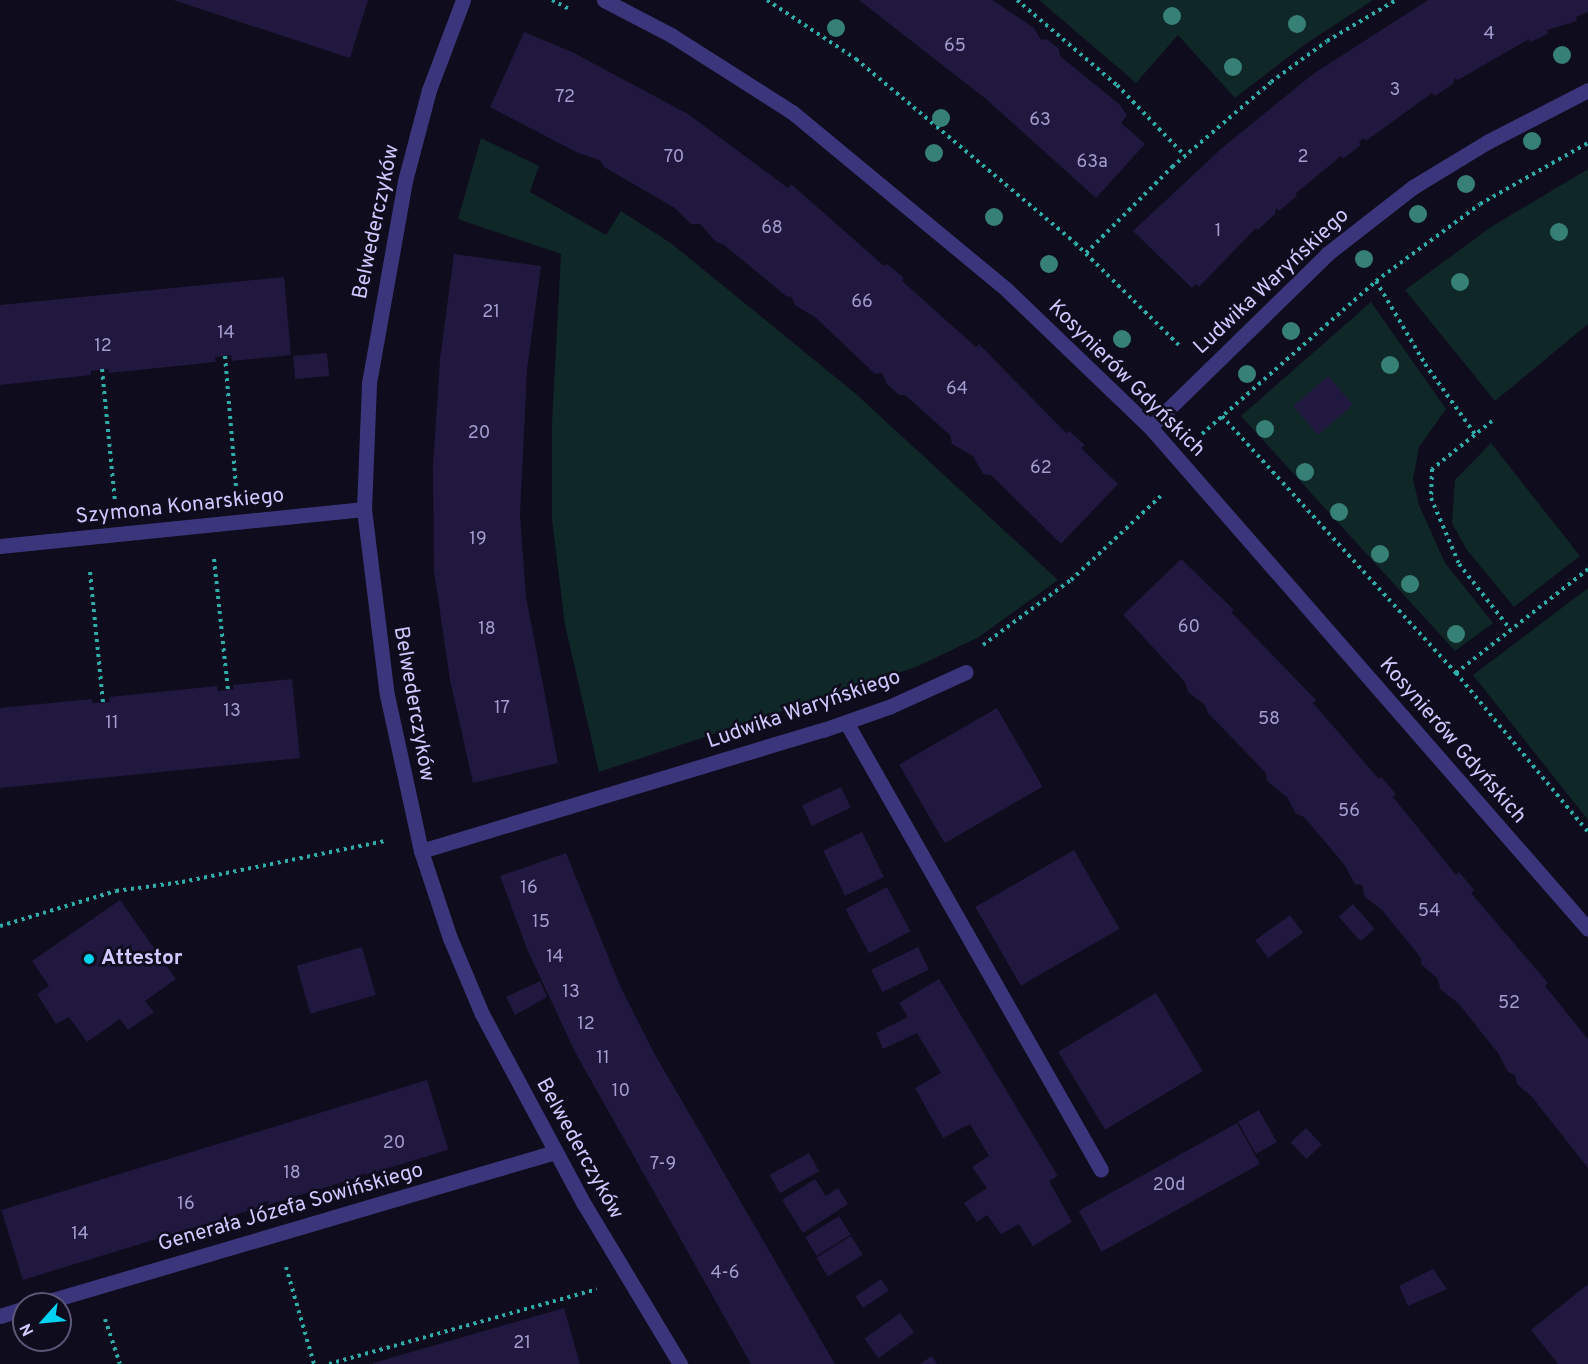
<!DOCTYPE html>
<html>
<head>
<meta charset="utf-8">
<style>
  body { margin:0 }
  #map { position:relative; width:1588px; height:1364px; overflow:hidden; background:#0f0c1d; font-family:Overpass,sans-serif }
  div>[style] { position:absolute }
  [style*='--x'] { left:calc(var(--x)*1px); top:calc(var(--y)*1px); width:calc(var(--w)*1px); rotate:calc(var(--a)*1deg) }
  .green>* { inset:0; background:#0f2727 }
  .building>* { inset:0; background:#20183e; transform-origin:0 0 }
  .path>* { height:4px; margin-top:-2px; transform-origin:0; background:repeating-linear-gradient(90deg,#2daeaa 0 3px,transparent 0 7.5px) }
  .lane>* { height:15px; margin:-7.5px; padding:0 7.5px; transform-origin:7.5px; border-radius:7.5px; background:#3b367c }
  .street>* { height:15px; margin:-7.5px; padding:0 7.5px; transform-origin:7.5px; border-radius:7.5px; background:#3b367c }
  .trees>* { width:18px; height:18px; margin:-9px; border-radius:50%; background:#368076 }
  .dots>* { width:16px; height:16px; translate:-50% -50%; box-sizing:border-box; border:3px solid #0f0c1d; border-radius:50% }
  span { translate:-50% -50%; white-space:nowrap; text-align:center; line-height:1.15; -webkit-text-stroke:5px #0f0c1d; paint-order:stroke }
  .number-label { font-size:18px; color:#a49ccf }
  .number-label span { -webkit-text-stroke-width:0 }
  .street-label { font-size:21px; color:#d0c8ff }
  .poi-label { font-size:21px; color:#d0c8ff; font-weight:700 }
  .left { translate:0 -50%; text-align:left }
  .north { position:absolute; left:12px; top:1292px; width:60px; height:60px; box-sizing:border-box; background:#0f0c1d; border:2px solid #5c5777; border-radius:50%; rotate:243deg; font-size:16px; font-weight:700; line-height:24px; text-align:center; color:#d0c8ff }
  .north::after { content:''; display:block; margin:auto; width:21px; height:27px; background:#00d3f2; clip-path:polygon(50% 0,100% 100%,50% 72%,0 100%) }
</style>
</head>
<body>
<div id="map">
  <div class="green">
    <div style="clip-path:polygon(1039px 0,1373px 0,1304px 45px,1235px 98px,1178px 35px,1136px 83px)"></div>
    <div style="clip-path:polygon(481px 138px,539px 166px,530px 192px,606px 235px,621px 211px,672px 244px,856px 394px,1058px 580px,979px 637px,916px 667px,599px 772px,565px 625px,552px 520px,552px 423px,561px 254px,458px 219px)"></div>
    <div style="clip-path:polygon(1588px 169px,1588px 324px,1495px 401px,1405px 290px,1491px 227px)"></div>
    <div style="clip-path:polygon(1371px 302px,1446px 409px,1419px 447px,1413px 479px,1419px 505px,1445px 563px,1493px 623px,1455px 651px,1241px 416px)"></div>
    <div style="clip-path:polygon(1491px 443px,1580px 556px,1514px 607px,1467px 550px,1452px 523px,1455px 480px)"></div>
    <div style="clip-path:polygon(1588px 588px,1588px 820px,1473px 675px)"></div>
  </div>
  <div class="building">
    <div style="clip-path:polygon(173px 0,368px 0,350px 58px)"></div>
    <div style="clip-path:polygon(859px 0,992px 0,1034px 28px,1041px 40px,1047px 39px,1059px 49px,1060px 56px,1119px 104px,1127px 115px,1121px 123px,1145px 144px,1096px 198px,986px 99px)"></div>
    <div style="clip-path:polygon(1428px 0,1588px 0,1588px 12px,1576px 17px,1577px 21px,1547px 30px,1548px 34px,1530px 42px,1529px 39px,1458px 80px,1454px 78px,1453px 84px,1435px 96px,1432px 93px,1366px 141px,1364px 138px,1359px 142px,1361px 145px,1343px 159px,1341px 156px,1295px 194px,1297px 196px,1279px 211px,1276px 208px,1275px 214px,1258px 230px,1256px 228px,1199px 287px,1196px 284px,1192px 288px,1133px 231px,1222px 148px,1313px 74px)"></div>
    <div style="clip-path:polygon(524px 32px,572px 52px,688px 114px,788px 188px,791px 184px,884px 266px,887px 264px,904px 278px,902px 281px,976px 347px,979px 344px,1066px 433px,1069px 431px,1085px 445px,1081px 448px,1118px 484px,1061px 544px,991px 475px,983px 474px,973px 456px,952px 444px,950px 435px,905px 395px,899px 395px,887px 384px,882px 373px,875px 374px,815px 317px,796px 306px,791px 297px,786px 296px,723px 244px,716px 242px,700px 224px,691px 224px,675px 208px,604px 167px,600px 160px,578px 153px,490px 107px)"></div>
    <div style="clip-path:polygon(454px 254px,541px 266px,527px 370px,520px 515px,526px 597px,558px 763px,473px 783px,450px 680px,434px 571px,433px 465px,440px 359px)"></div>
    <div style="clip-path:polygon(284px 277px,291px 355px,232px 361px,231px 355px,225px 356px,215px 357px,216px 362px,109px 373px,108px 369px,91px 371px,91px 375px,0 385px,0 305px)"></div>
    <div style="left:327px;top:353px;width:23px;height:34px;rotate:85deg"></div>
    <div style="left:1328px;top:376px;width:38px;height:46px;rotate:49deg"></div>
    <div style="clip-path:polygon(1181px 559px,1234px 610px,1231px 612px,1316px 700px,1313px 703px,1379px 779px,1381px 777px,1396px 794px,1393px 797px,1456px 875px,1459px 872px,1474px 890px,1471px 893px,1548px 983px,1545px 986px,1588px 1039px,1588px 1168px,1532px 1097px,1517px 1084px,1515px 1075px,1508px 1072px,1498px 1053px,1458px 1003px,1441px 990px,1437px 978px,1421px 964px,1421px 958px,1382px 910px,1365px 897px,1362px 885px,1355px 884px,1344px 864px,1304px 817px,1296px 814px,1287px 797px,1267px 781px,1266px 773px,1208px 713px,1205px 705px,1188px 692px,1185px 682px,1123px 615px)"></div>
    <div style="clip-path:polygon(292px 679px,300px 758px,0 788px,0 708px,92px 699px,92px 703px,110px 702px,109px 697px,217px 686px,218px 691px,228px 690px,234px 689px,233px 685px)"></div>
    <div style="left:997px;top:708px;width:91px;height:113px;rotate:60deg"></div>
    <div style="left:841px;top:787px;width:23px;height:43px;rotate:65deg"></div>
    <div style="left:862px;top:832px;width:50px;height:43px;rotate:64deg"></div>
    <div style="left:1074px;top:850px;width:91px;height:114px;rotate:60deg"></div>
    <div style="clip-path:polygon(566px 853px,621px 988px,654px 1053px,835px 1364px,751px 1364px,575px 1052px,527px 949px,500px 876px)"></div>
    <div style="left:887px;top:887px;width:50px;height:47px;rotate:62deg"></div>
    <div style="clip-path:polygon(120px 900px,176px 979px,145px 1001px,154px 1012px,128px 1030px,120px 1019px,87px 1042px,69px 1017px,56px 1024px,37px 994px,49px 986px,32px 961px)"></div>
    <div style="left:1353px;top:904px;width:33px;height:19px;rotate:49deg"></div>
    <div style="left:1290px;top:915px;width:22px;height:43px;rotate:54deg"></div>
    <div style="left:362px;top:947px;width:50px;height:68px;rotate:74deg"></div>
    <div style="left:918px;top:947px;width:25px;height:52px;rotate:64deg"></div>
    <div style="clip-path:polygon(939px 979px,1058px 1176px,1049px 1181px,1072px 1222px,1033px 1246px,1019px 1224px,1001px 1234px,987px 1215px,977px 1222px,964px 1203px,987px 1188px,972px 1167px,989px 1156px,970px 1124px,943px 1138px,915px 1088px,941px 1073px,917px 1033px,883px 1049px,876px 1033px,908px 1017px,899px 1003px)"></div>
    <div style="clip-path:polygon(540px 981px,547px 997px,515px 1015px,506px 997px)"></div>
    <div style="left:1156px;top:993px;width:91px;height:114px;rotate:59deg"></div>
    <div style="left:427px;top:1080px;width:73px;height:445px;rotate:73deg"></div>
    <div style="left:1259px;top:1110px;width:37px;height:24px;rotate:61deg"></div>
    <div style="left:1237px;top:1123px;width:47px;height:181px;rotate:61deg"></div>
    <div style="left:1306px;top:1128px;width:23px;height:21px;rotate:47deg"></div>
    <div style="left:809px;top:1153px;width:21px;height:45px;rotate:61deg"></div>
    <div style="clip-path:polygon(815px 1179px,826px 1196px,838px 1188px,848px 1204px,803px 1233px,782px 1200px)"></div>
    <div style="left:839px;top:1216px;width:22px;height:40px;rotate:58deg"></div>
    <div style="left:851px;top:1236px;width:22px;height:41px;rotate:58deg"></div>
    <div style="clip-path:polygon(1433px 1269px,1447px 1289px,1408px 1306px,1399px 1286px)"></div>
    <div style="left:881px;top:1279px;width:14px;height:31px;rotate:56deg"></div>
    <div style="clip-path:polygon(1588px 1284px,1588px 1364px,1558px 1364px,1531px 1330px)"></div>
    <div style="clip-path:polygon(564px 1308px,580px 1364px,373px 1364px,373px 1363px)"></div>
    <div style="left:900px;top:1313px;width:24px;height:44px;rotate:54deg"></div>
    <div style="clip-path:polygon(932px 1356px,937px 1364px,920px 1364px)"></div>
  </div>
  <div class="path">
    <div style="--x:552;--y:0;--w:21;--a:28"></div>
    <div style="--x:767;--y:0;--w:107;--a:33.5"></div>
    <div style="--x:856;--y:59;--w:286;--a:40"></div>
    <div style="--x:1075;--y:243;--w:150;--a:44.5"></div>
    <div style="--x:1017;--y:0;--w:131;--a:40.4"></div>
    <div style="--x:1117;--y:85;--w:98;--a:46.2"></div>
    <div style="--x:1086;--y:253;--w:122;--a:-45"></div>
    <div style="--x:1172;--y:167;--w:130;--a:-40.6"></div>
    <div style="--x:1271;--y:82;--w:69;--a:-36.2"></div>
    <div style="--x:1327;--y:41;--w:80;--a:-30.7"></div>
    <div style="--x:1376;--y:281;--w:96;--a:59.4"></div>
    <div style="--x:1425;--y:364;--w:86;--a:54.5"></div>
    <div style="--x:225;--y:356;--w:131;--a:85.2"></div>
    <div style="--x:102;--y:369;--w:134;--a:84.4"></div>
    <div style="--x:1222;--y:416;--w:348;--a:47.7"></div>
    <div style="--x:1456;--y:673;--w:207;--a:50.3"></div>
    <div style="--x:1492;--y:421;--w:77;--a:141.3"></div>
    <div style="--x:1432;--y:469;--w:29;--a:92"></div>
    <div style="--x:1431;--y:498;--w:72;--a:67"></div>
    <div style="--x:1459;--y:564;--w:83;--a:51.9"></div>
    <div style="--x:1202;--y:434;--w:232;--a:-41.3"></div>
    <div style="--x:1376;--y:281;--w:129;--a:-36.5"></div>
    <div style="--x:1480;--y:204;--w:124;--a:-29.5"></div>
    <div style="--x:214;--y:559;--w:132;--a:83.9"></div>
    <div style="--x:90;--y:572;--w:131;--a:84.3"></div>
    <div style="--x:983;--y:645;--w:109;--a:-36.5"></div>
    <div style="--x:1071;--y:580;--w:126;--a:-43.1"></div>
    <div style="--x:1456;--y:673;--w:168;--a:-38.2"></div>
    <div style="--x:0;--y:926;--w:121;--a:-16.8"></div>
    <div style="--x:116;--y:891;--w:67;--a:-7.8"></div>
    <div style="--x:182;--y:882;--w:207;--a:-11.4"></div>
    <div style="--x:286;--y:1267;--w:101;--a:73.9"></div>
    <div style="--x:105;--y:1319;--w:47;--a:71.6"></div>
    <div style="--x:329;--y:1364;--w:278;--a:-15.6"></div>
  </div>
  <div class="lane">
    <div style="--x:846;--y:722;--w:515;--a:60.35"></div>
    <div style="--x:421;--y:851;--w:420;--a:-16.8"></div>
    <div style="--x:823;--y:730;--w:72;--a:-19.4"></div>
    <div style="--x:891;--y:706;--w:82;--a:-24.4"></div>
  </div>
  <div class="street">
    <div style="--x:463;--y:0;--w:96;--a:110.7"></div>
    <div style="--x:429;--y:90;--w:94;--a:104.8"></div>
    <div style="--x:405;--y:181;--w:206;--a:100.1"></div>
    <div style="--x:369;--y:384;--w:125;--a:92.3"></div>
    <div style="--x:364;--y:509;--w:187;--a:83"></div>
    <div style="--x:387;--y:695;--w:160;--a:77.7"></div>
    <div style="--x:421;--y:851;--w:92;--a:71.6"></div>
    <div style="--x:450;--y:938;--w:82;--a:67.2"></div>
    <div style="--x:482;--y:1014;--w:216;--a:61.8"></div>
    <div style="--x:584;--y:1204;--w:187;--a:59"></div>
    <div style="--x:604;--y:0;--w:76;--a:27.6"></div>
    <div style="--x:671;--y:35;--w:143;--a:32.5"></div>
    <div style="--x:792;--y:112;--w:279;--a:39.6"></div>
    <div style="--x:1007;--y:290;--w:198;--a:43.8"></div>
    <div style="--x:1150;--y:427;--w:666;--a:48.89"></div>
    <div style="--x:1150;--y:427;--w:248;--a:-44.3"></div>
    <div style="--x:1327;--y:254;--w:109;--a:-37.9"></div>
    <div style="--x:1413;--y:187;--w:87;--a:-31.3"></div>
    <div style="--x:1487;--y:142;--w:114;--a:-27.2"></div>
    <div style="--x:0;--y:546;--w:366;--a:-5.8"></div>
    <div style="--x:39;--y:1304;--w:538;--a:-16.41"></div>
    <div style="--x:0;--y:1316;--w:25;--a:-18"></div>
  </div>
  <div class="trees">
    <div style="left:1172px;top:16px"></div>
    <div style="left:1297px;top:24px"></div>
    <div style="left:836px;top:28px"></div>
    <div style="left:1562px;top:55px"></div>
    <div style="left:1233px;top:67px"></div>
    <div style="left:941px;top:118px"></div>
    <div style="left:1532px;top:141px"></div>
    <div style="left:934px;top:153px"></div>
    <div style="left:1466px;top:184px"></div>
    <div style="left:1418px;top:214px"></div>
    <div style="left:994px;top:217px"></div>
    <div style="left:1559px;top:232px"></div>
    <div style="left:1364px;top:259px"></div>
    <div style="left:1049px;top:264px"></div>
    <div style="left:1460px;top:282px"></div>
    <div style="left:1291px;top:331px"></div>
    <div style="left:1122px;top:339px"></div>
    <div style="left:1390px;top:365px"></div>
    <div style="left:1247px;top:374px"></div>
    <div style="left:1265px;top:429px"></div>
    <div style="left:1305px;top:472px"></div>
    <div style="left:1339px;top:512px"></div>
    <div style="left:1380px;top:554px"></div>
    <div style="left:1410px;top:584px"></div>
    <div style="left:1456px;top:634px"></div>
  </div>
  <div class="dots">
    <div style="left:89px;top:959px;background:#00d3f2"></div>
  </div>
  <div class="number-label">
    <span style="left:1489px;top:35px">4</span>
    <span style="left:955px;top:47px">65</span>
    <span style="left:1395px;top:91px">3</span>
    <span style="left:565px;top:98px">72</span>
    <span style="left:1040px;top:121px">63</span>
    <span style="left:674px;top:158px">70</span>
    <span style="left:1303px;top:158px">2</span>
    <span style="left:1092px;top:163px">63a</span>
    <span style="left:772px;top:229px">68</span>
    <span style="left:1218px;top:232px">1</span>
    <span style="left:862px;top:303px">66</span>
    <span style="left:491px;top:313px">21</span>
    <span style="left:226px;top:334px">14</span>
    <span style="left:103px;top:347px">12</span>
    <span style="left:957px;top:390px">64</span>
    <span style="left:479px;top:434px">20</span>
    <span style="left:1041px;top:469px">62</span>
    <span style="left:478px;top:540px">19</span>
    <span style="left:1189px;top:628px">60</span>
    <span style="left:487px;top:630px">18</span>
    <span style="left:502px;top:709px">17</span>
    <span style="left:232px;top:712px">13</span>
    <span style="left:1269px;top:720px">58</span>
    <span style="left:112px;top:724px">11</span>
    <span style="left:1349px;top:812px">56</span>
    <span style="left:529px;top:889px">16</span>
    <span style="left:1429px;top:912px">54</span>
    <span style="left:541px;top:923px">15</span>
    <span style="left:555px;top:958px">14</span>
    <span style="left:571px;top:993px">13</span>
    <span style="left:1509px;top:1004px">52</span>
    <span style="left:586px;top:1025px">12</span>
    <span style="left:603px;top:1059px">11</span>
    <span style="left:621px;top:1092px">10</span>
    <span style="left:394px;top:1144px">20</span>
    <span style="left:663px;top:1165px">7-9</span>
    <span style="left:292px;top:1174px">18</span>
    <span style="left:1169px;top:1186px">20d</span>
    <span style="left:186px;top:1205px">16</span>
    <span style="left:80px;top:1235px">14</span>
    <span style="left:725px;top:1274px">4-6</span>
    <span style="left:522px;top:1344px">21</span>
  </div>
  <div class="street-label">
    <span style="left:377px;top:222px;rotate:-78deg">Belwederczyków</span>
    <span style="left:1272px;top:282px;rotate:-43deg">Ludwika Waryńskiego</span>
    <span style="left:1126px;top:379px;rotate:45deg">Kosynierów Gdyńskich</span>
    <span style="left:180px;top:507px;rotate:-6deg">Szymona Konarskiego</span>
    <span style="left:413px;top:704px;rotate:80deg">Belwederczyków</span>
    <span style="left:804px;top:710px;rotate:-19deg">Ludwika Waryńskiego</span>
    <span style="left:1452px;top:741px;rotate:49deg">Kosynierów Gdyńskich</span>
    <span style="left:579px;top:1149px;rotate:61deg">Belwederczyków</span>
    <span style="left:291px;top:1208px;rotate:-16deg">Generała Józefa Sowińskiego</span>
  </div>
  <div class="poi-label">
    <span class="left" style="left:101px;top:959px">Attestor</span>
  </div>
  <div class="north">N</div>
</div>
</body>
</html>
